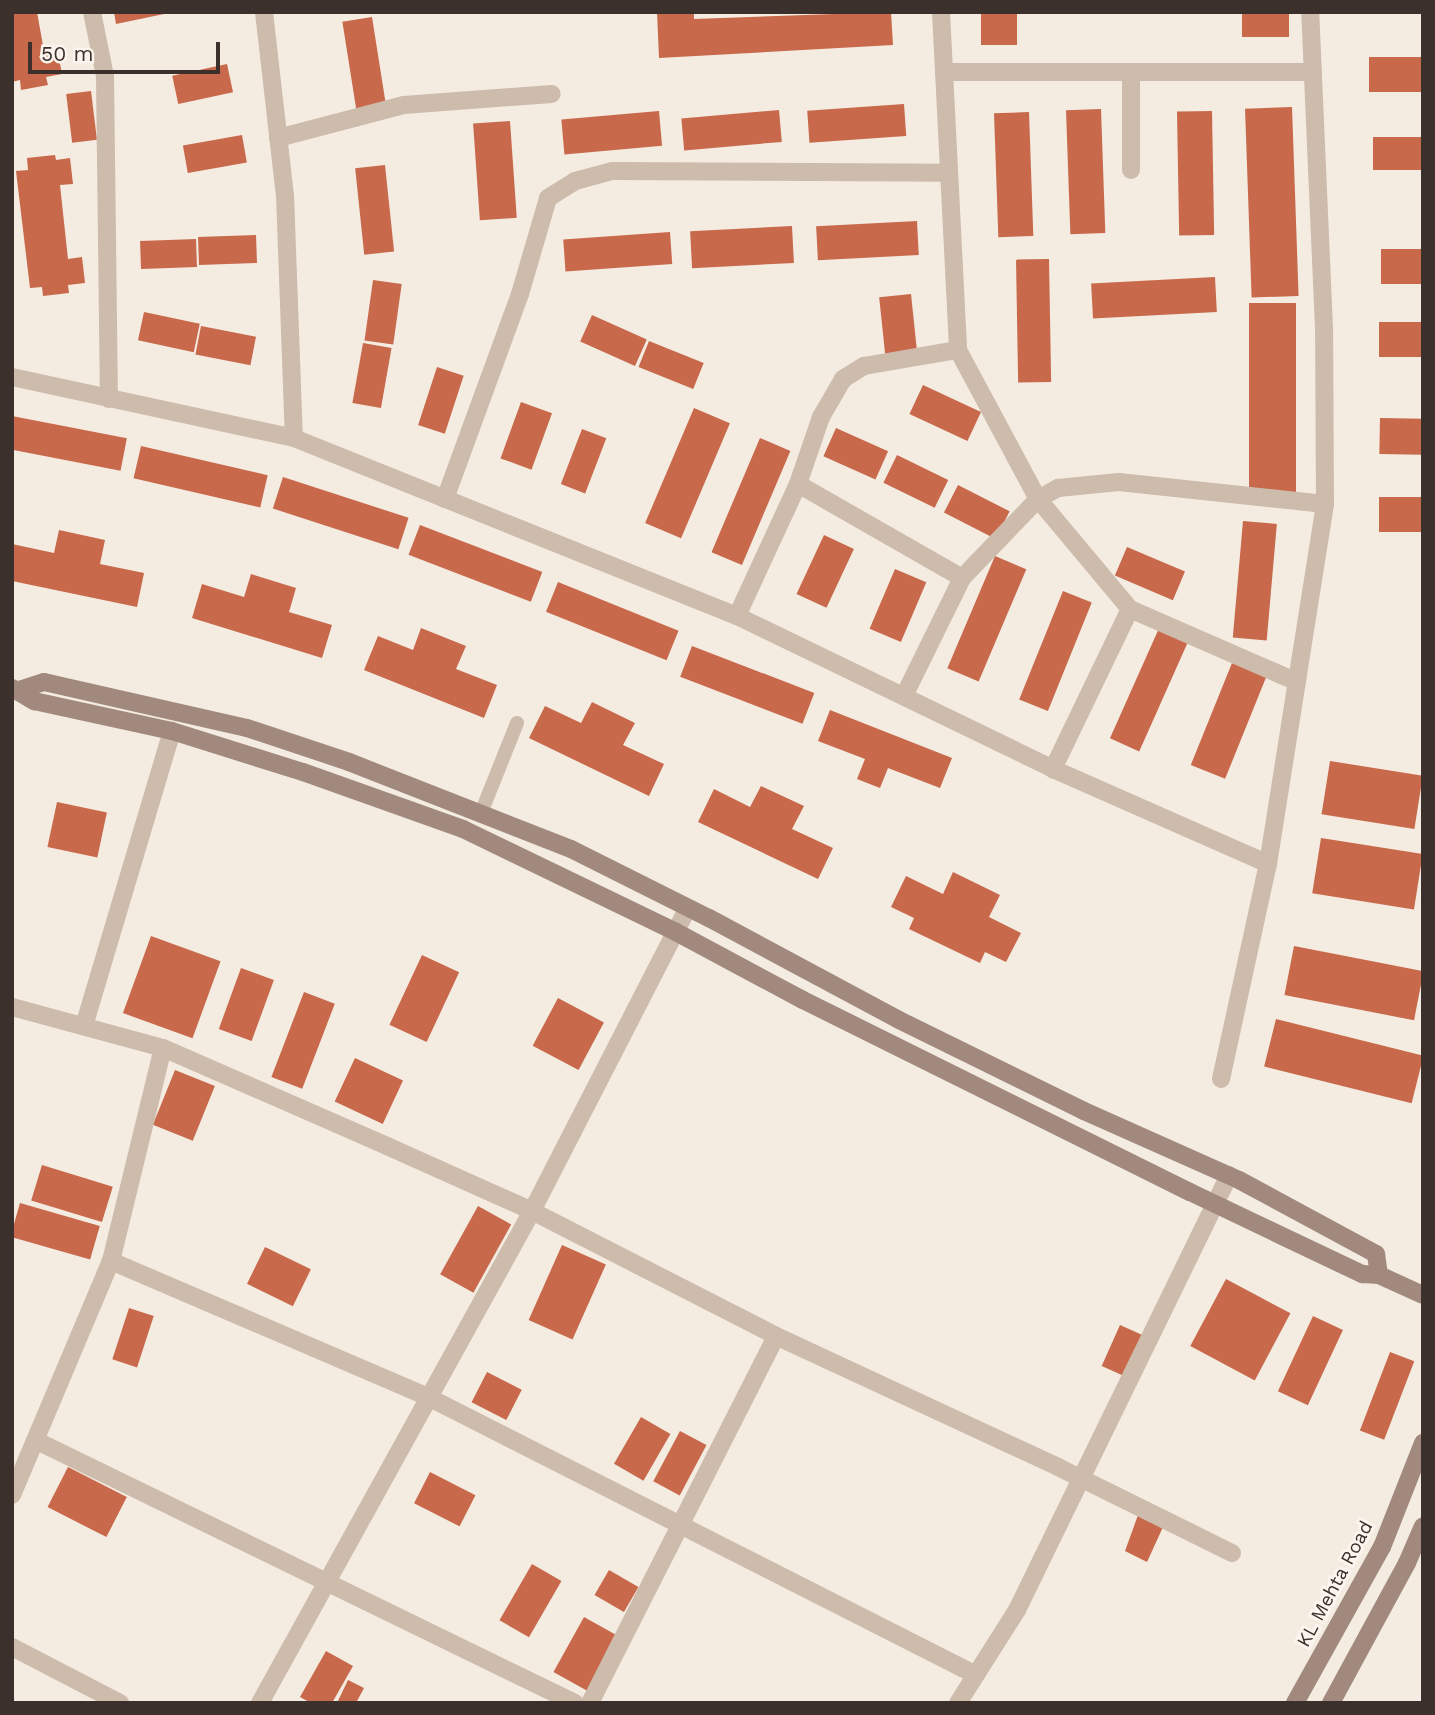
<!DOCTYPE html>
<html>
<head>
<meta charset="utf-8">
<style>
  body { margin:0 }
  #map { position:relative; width:1435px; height:1715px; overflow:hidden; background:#f4ebe1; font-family:"Work Sans",sans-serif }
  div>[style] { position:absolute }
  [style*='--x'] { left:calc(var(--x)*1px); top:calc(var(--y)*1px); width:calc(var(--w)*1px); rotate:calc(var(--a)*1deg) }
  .building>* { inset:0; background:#c8694b; transform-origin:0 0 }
  .lane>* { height:14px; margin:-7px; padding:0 7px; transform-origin:7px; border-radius:7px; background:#cdbbac }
  .street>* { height:18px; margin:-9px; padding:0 9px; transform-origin:9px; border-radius:9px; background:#cdbbac }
  .secondary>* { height:18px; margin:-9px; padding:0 9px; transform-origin:9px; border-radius:9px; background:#a18a7d }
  span { translate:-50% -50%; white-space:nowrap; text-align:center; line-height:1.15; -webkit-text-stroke:6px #fbf5ee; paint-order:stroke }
  .street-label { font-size:19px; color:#3b302b }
  .frame { position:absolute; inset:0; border:14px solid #3b302b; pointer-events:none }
  .scale { position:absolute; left:28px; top:42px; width:192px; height:32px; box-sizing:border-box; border:4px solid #3b302b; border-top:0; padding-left:9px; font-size:21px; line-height:24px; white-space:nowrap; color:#3b302b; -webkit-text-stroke:5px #fbf5ee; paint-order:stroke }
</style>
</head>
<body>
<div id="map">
  <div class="building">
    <div style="clip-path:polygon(12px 12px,37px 12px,44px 51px,57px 48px,62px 74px,46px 77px,48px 85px,21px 90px,20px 80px,12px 82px)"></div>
    <div style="clip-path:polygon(114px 12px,169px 12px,169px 13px,116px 24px)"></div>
    <div style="clip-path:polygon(657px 12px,694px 12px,694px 19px,891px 12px,893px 45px,659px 58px)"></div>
    <div style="left:981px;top:12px;width:36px;height:33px"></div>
    <div style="left:1242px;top:12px;width:47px;height:25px"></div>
    <div style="left:372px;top:17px;width:89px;height:30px;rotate:81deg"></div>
    <div style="left:1423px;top:57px;width:35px;height:54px;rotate:90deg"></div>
    <div style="left:227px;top:64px;width:29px;height:56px;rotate:78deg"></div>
    <div style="left:91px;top:91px;width:49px;height:25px;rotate:83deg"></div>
    <div style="left:904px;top:104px;width:32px;height:97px;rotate:86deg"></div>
    <div style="left:1292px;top:107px;width:189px;height:47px;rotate:88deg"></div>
    <div style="left:1101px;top:109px;width:124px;height:35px;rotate:88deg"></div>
    <div style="left:779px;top:110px;width:32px;height:98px;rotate:85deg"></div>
    <div style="left:659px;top:111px;width:35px;height:98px;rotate:85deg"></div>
    <div style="left:1212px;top:111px;width:124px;height:35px;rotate:89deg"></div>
    <div style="left:1029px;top:112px;width:124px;height:35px;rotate:88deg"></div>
    <div style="left:510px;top:121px;width:97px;height:37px;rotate:86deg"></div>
    <div style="left:242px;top:135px;width:28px;height:60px;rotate:80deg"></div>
    <div style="left:1423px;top:137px;width:33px;height:50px;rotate:90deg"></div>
    <div style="clip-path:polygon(55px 155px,56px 160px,70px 158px,73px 184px,60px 185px,68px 259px,82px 257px,85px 283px,68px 285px,69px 293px,43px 296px,42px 287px,30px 288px,16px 171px,28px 170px,27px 158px)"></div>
    <div style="left:385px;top:165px;width:87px;height:30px;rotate:84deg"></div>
    <div style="left:917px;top:221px;width:34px;height:101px;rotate:87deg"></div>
    <div style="left:792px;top:226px;width:37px;height:102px;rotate:87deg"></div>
    <div style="left:670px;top:232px;width:32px;height:107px;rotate:86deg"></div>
    <div style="left:256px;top:235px;width:28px;height:58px;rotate:88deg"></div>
    <div style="left:196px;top:239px;width:28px;height:56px;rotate:88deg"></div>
    <div style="left:1423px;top:249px;width:35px;height:42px;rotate:90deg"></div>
    <div style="left:1049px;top:259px;width:123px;height:33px;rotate:89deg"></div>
    <div style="left:1215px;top:277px;width:35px;height:124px;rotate:87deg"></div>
    <div style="left:373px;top:280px;width:29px;height:61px;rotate:8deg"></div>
    <div style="left:911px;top:294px;width:59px;height:32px;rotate:84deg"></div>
    <div style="left:1296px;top:303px;width:189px;height:47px;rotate:90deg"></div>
    <div style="left:144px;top:312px;width:57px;height:29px;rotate:12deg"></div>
    <div style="left:592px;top:315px;width:60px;height:29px;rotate:24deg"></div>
    <div style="left:1423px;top:322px;width:35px;height:44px;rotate:90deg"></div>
    <div style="left:201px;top:326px;width:56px;height:29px;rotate:11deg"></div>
    <div style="left:649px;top:341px;width:59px;height:28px;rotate:22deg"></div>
    <div style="left:363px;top:343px;width:29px;height:61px;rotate:10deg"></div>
    <div style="left:437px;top:367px;width:28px;height:61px;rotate:18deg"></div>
    <div style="left:923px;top:385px;width:64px;height:32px;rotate:25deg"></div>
    <div style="left:521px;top:402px;width:33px;height:60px;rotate:20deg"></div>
    <div style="left:694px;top:408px;width:39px;height:125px;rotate:23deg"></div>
    <div style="left:12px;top:416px;width:117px;height:33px;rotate:11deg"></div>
    <div style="left:1380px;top:418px;width:43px;height:36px;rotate:1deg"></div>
    <div style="left:836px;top:428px;width:57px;height:31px;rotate:24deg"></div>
    <div style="left:582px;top:429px;width:26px;height:59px;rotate:21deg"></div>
    <div style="left:760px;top:438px;width:33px;height:124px;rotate:23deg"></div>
    <div style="left:141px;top:446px;width:130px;height:33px;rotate:13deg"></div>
    <div style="left:897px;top:455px;width:57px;height:31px;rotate:26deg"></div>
    <div style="left:283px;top:477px;width:132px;height:33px;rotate:18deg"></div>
    <div style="left:958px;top:485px;width:58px;height:31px;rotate:27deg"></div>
    <div style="left:1379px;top:497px;width:44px;height:35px"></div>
    <div style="left:1243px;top:521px;width:34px;height:117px;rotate:5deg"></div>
    <div style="left:420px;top:525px;width:131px;height:32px;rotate:21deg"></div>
    <div style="clip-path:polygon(59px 530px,105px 540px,100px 564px,144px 573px,137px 607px,12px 581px,12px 544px,54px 553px)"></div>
    <div style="left:824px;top:535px;width:33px;height:65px;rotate:25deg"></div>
    <div style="left:1127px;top:547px;width:63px;height:31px;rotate:23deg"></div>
    <div style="left:995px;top:556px;width:34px;height:122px;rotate:23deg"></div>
    <div style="left:895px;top:569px;width:34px;height:65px;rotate:23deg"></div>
    <div style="clip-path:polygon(251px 574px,296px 588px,289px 612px,332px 625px,322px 658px,192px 618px,202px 584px,244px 597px)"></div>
    <div style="left:558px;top:582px;width:130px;height:32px;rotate:22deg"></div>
    <div style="left:1063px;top:591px;width:31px;height:117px;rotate:22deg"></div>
    <div style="left:1160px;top:626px;width:32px;height:123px;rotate:24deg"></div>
    <div style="clip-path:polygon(421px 628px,466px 646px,456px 669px,497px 685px,484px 718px,364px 670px,378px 636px,413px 650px)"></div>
    <div style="left:692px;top:646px;width:131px;height:33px;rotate:21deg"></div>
    <div style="left:1232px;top:663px;width:37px;height:110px;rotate:22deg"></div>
    <div style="clip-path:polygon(592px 702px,635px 723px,623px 745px,664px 764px,649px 796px,529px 738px,545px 706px,581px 723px)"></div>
    <div style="clip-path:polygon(830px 710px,952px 758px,940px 788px,888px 768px,880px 788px,857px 779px,865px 759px,818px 741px)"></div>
    <div style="left:1330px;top:761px;width:94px;height:54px;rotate:9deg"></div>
    <div style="clip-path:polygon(761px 786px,804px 806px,792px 829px,833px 848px,818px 879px,698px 822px,714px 789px,750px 807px)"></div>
    <div style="left:57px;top:802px;width:51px;height:46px;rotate:12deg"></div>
    <div style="left:1321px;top:838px;width:103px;height:56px;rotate:9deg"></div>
    <div style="clip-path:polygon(953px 872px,1000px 895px,989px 917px,1021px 933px,1006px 962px,985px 952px,980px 963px,909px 929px,914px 918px,891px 907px,906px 876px,943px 894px)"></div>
    <div style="left:151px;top:936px;width:74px;height:82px;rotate:20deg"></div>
    <div style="left:1294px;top:946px;width:132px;height:50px;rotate:11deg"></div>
    <div style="left:422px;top:955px;width:41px;height:77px;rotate:25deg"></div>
    <div style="left:241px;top:968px;width:35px;height:65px;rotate:20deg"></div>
    <div style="left:304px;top:992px;width:33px;height:91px;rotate:21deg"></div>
    <div style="left:558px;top:998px;width:52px;height:54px;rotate:28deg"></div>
    <div style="left:1276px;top:1019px;width:152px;height:49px;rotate:14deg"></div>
    <div style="left:355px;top:1058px;width:53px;height:48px;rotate:25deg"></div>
    <div style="left:175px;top:1070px;width:43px;height:59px;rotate:22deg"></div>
    <div style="left:42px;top:1165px;width:74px;height:37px;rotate:17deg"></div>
    <div style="left:20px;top:1203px;width:83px;height:35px;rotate:16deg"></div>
    <div style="left:478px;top:1206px;width:38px;height:78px;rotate:29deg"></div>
    <div style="left:562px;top:1245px;width:48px;height:82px;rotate:24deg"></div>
    <div style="left:265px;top:1247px;width:51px;height:41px;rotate:26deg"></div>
    <div style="left:1226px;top:1279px;width:73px;height:76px;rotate:28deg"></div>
    <div style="left:129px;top:1308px;width:26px;height:54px;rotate:18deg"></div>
    <div style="left:1313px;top:1316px;width:33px;height:83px;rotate:25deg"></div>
    <div style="left:1120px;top:1325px;width:30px;height:45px;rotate:24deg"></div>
    <div style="left:1390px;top:1352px;width:26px;height:84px;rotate:21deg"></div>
    <div style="left:487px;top:1372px;width:39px;height:34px;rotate:27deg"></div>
    <div style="left:641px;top:1417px;width:34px;height:54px;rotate:30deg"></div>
    <div style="left:680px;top:1431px;width:30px;height:57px;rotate:28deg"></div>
    <div style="left:68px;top:1467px;width:66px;height:45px;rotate:27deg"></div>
    <div style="left:430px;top:1472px;width:51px;height:35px;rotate:27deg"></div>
    <div style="clip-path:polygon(1138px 1515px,1163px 1527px,1147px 1562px,1125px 1551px)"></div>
    <div style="left:532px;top:1564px;width:34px;height:65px;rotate:30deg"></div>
    <div style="left:609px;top:1570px;width:34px;height:29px;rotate:30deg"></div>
    <div style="left:584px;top:1617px;width:39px;height:63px;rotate:29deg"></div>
    <div style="clip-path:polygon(326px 1651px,353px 1666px,332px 1703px,311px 1703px,300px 1697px)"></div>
    <div style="clip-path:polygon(348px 1680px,364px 1688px,356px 1703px,337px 1703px)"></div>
  </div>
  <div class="lane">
    <div style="--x:481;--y:813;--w:97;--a:-68.2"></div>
  </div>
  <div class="street">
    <div style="--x:92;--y:12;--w:65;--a:78.5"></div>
    <div style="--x:105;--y:76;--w:323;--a:89.3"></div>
    <div style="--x:264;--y:12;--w:184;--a:83.5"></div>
    <div style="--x:285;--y:195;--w:243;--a:87.9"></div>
    <div style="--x:941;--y:12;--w:338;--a:87.1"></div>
    <div style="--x:958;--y:350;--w:169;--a:61.8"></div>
    <div style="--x:1038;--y:499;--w:143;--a:50.1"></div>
    <div style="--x:1130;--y:609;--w:178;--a:115.7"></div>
    <div style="--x:944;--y:72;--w:369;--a:0"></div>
    <div style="--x:1131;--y:72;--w:98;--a:90"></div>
    <div style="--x:278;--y:138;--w:130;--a:-14.7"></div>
    <div style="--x:404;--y:105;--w:148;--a:-4.3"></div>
    <div style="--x:12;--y:377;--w:289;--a:12.2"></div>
    <div style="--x:294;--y:438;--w:477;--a:21.9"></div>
    <div style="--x:737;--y:616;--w:351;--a:25.8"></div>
    <div style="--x:1053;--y:769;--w:235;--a:23.8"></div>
    <div style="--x:798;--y:484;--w:189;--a:29.8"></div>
    <div style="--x:445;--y:499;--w:218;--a:-69.9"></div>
    <div style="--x:520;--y:294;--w:100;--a:-73.7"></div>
    <div style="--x:548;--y:198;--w:32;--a:-32"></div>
    <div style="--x:575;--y:181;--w:38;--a:-15"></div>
    <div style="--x:612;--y:171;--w:337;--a:0.3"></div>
    <div style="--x:1130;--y:609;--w:182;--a:23.6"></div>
    <div style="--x:737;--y:616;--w:145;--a:-65.2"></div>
    <div style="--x:798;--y:484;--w:71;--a:-71.1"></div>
    <div style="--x:821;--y:417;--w:44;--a:-59.9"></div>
    <div style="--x:843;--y:379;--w:25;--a:-32"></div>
    <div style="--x:864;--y:366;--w:95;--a:-9.7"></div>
    <div style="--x:904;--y:696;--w:131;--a:-63.8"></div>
    <div style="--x:962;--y:578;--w:110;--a:-46.1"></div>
    <div style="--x:1038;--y:499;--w:23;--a:-29"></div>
    <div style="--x:1058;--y:488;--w:61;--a:-5.6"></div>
    <div style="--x:1119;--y:482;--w:207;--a:6.1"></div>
    <div style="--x:12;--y:1007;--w:156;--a:15.2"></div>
    <div style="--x:163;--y:1048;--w:244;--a:23.6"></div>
    <div style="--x:387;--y:1146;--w:159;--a:24.1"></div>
    <div style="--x:532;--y:1211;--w:274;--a:27.1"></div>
    <div style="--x:776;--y:1336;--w:311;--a:24.9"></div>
    <div style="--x:1058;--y:1467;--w:194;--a:26.3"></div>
    <div style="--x:84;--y:1026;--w:308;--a:-73.4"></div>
    <div style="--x:1221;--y:1079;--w:220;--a:-77.7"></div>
    <div style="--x:1268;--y:864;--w:364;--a:-81"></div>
    <div style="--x:1325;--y:504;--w:176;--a:-90.3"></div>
    <div style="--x:1324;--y:328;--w:316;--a:-92.5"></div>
    <div style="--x:111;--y:1261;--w:347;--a:23.2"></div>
    <div style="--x:430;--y:1398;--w:612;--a:26.9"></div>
    <div style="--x:37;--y:1441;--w:598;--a:25.97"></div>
    <div style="--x:12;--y:1495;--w:254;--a:-67.1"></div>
    <div style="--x:111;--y:1261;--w:219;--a:-76.3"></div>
    <div style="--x:12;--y:1647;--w:122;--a:27.4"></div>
    <div style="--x:260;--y:1703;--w:562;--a:-61.06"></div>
    <div style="--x:532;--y:1211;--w:341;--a:-62.8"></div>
    <div style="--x:590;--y:1703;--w:411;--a:-63.1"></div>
    <div style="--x:958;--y:1703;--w:110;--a:-57.6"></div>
    <div style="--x:1017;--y:1610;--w:484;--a:-64"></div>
  </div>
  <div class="secondary">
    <div style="--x:12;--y:688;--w:26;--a:31"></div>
    <div style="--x:34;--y:701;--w:141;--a:12.3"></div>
    <div style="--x:172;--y:731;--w:137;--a:17.4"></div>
    <div style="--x:303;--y:772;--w:170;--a:19.6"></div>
    <div style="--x:463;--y:829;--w:237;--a:25.8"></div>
    <div style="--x:676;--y:932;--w:144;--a:28.2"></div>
    <div style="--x:803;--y:1000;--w:432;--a:26.4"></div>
    <div style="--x:1190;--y:1192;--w:191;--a:25.5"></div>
    <div style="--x:1362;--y:1274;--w:17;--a:3"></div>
    <div style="--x:1379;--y:1275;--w:48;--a:24.4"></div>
    <div style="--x:19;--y:690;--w:26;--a:-18"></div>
    <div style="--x:44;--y:682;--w:208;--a:12.8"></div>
    <div style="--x:247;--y:728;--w:108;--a:18.4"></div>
    <div style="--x:349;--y:762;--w:238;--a:21.4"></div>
    <div style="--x:571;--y:849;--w:154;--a:26.6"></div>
    <div style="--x:709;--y:918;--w:216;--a:28.2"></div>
    <div style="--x:899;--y:1020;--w:206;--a:26.2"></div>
    <div style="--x:1084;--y:1111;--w:170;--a:24"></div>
    <div style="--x:1239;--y:1180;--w:156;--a:28.4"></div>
    <div style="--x:1376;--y:1254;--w:21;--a:82"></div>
    <div style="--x:1295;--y:1703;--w:179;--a:-60.9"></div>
    <div style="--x:1382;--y:1547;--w:112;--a:-68.5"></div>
    <div style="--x:1331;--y:1703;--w:159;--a:-61.5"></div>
    <div style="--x:1407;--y:1563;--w:40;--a:-66.6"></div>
  </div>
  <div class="street-label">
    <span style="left:1335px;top:1584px;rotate:-62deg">KL Mehta Road</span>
  </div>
  <div class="frame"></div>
  <div class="scale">50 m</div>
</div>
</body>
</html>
